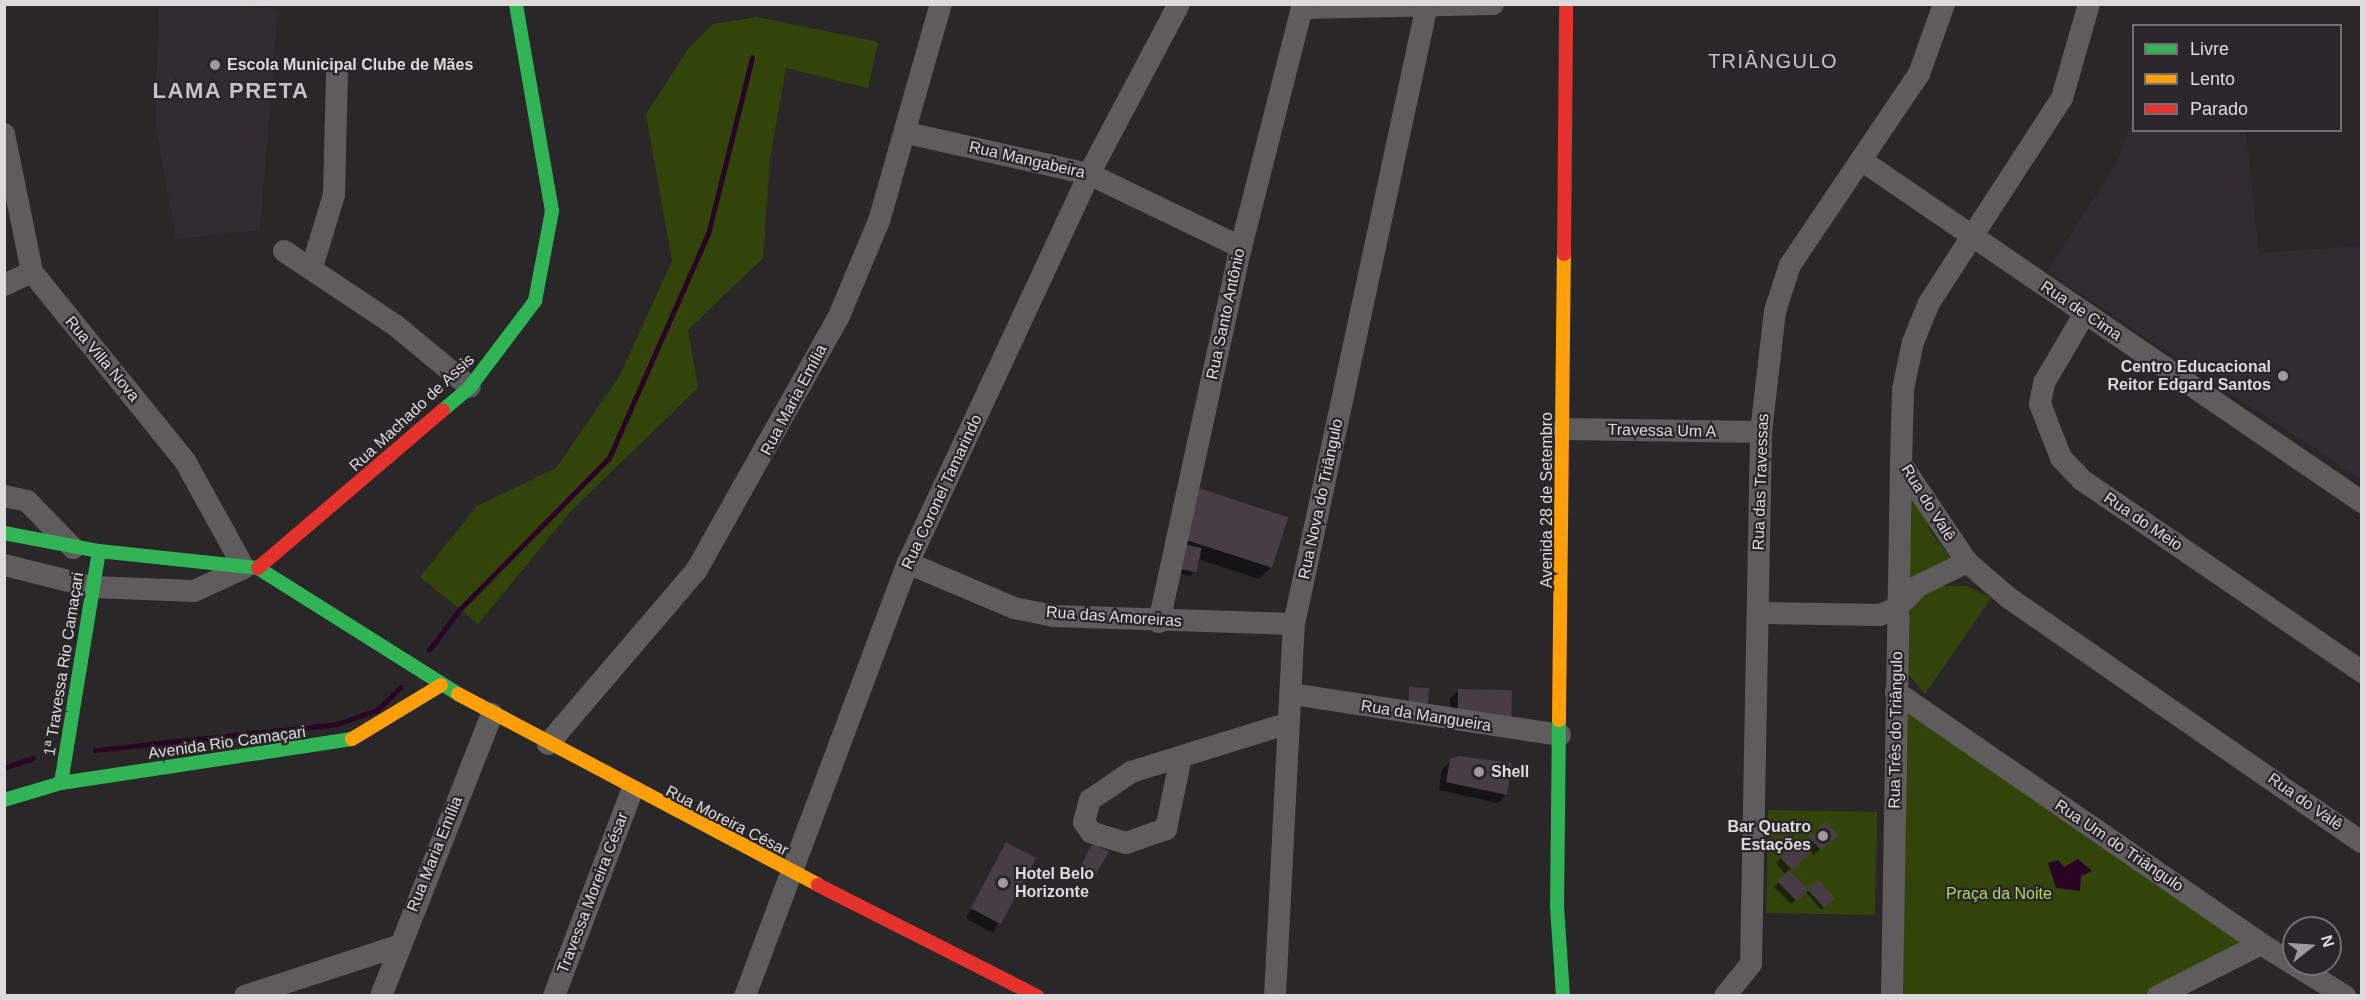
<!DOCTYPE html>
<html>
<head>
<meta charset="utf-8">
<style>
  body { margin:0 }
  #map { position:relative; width:2366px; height:1000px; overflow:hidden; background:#292728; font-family:Arial,sans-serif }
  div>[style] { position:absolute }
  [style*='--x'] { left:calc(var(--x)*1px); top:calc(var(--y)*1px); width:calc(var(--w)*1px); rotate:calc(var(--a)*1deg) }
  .built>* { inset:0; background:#332b32 }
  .green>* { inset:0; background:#33440b; transform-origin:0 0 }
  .water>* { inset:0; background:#2a0425 }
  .shadow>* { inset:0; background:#0007; transform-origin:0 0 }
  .stream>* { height:5px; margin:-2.5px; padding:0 2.5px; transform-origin:2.5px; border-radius:2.5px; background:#2a0425 }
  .building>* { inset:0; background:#483c46; transform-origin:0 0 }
  .street>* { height:22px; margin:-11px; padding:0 11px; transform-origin:11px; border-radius:11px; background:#5e5c5d }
  .fast>* { height:14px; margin:-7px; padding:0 7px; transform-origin:7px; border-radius:7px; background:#30b455 }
  .slow>* { height:14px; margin:-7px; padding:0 7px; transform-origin:7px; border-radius:7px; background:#ff9f0a }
  .jam>* { height:14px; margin:-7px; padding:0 7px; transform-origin:7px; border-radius:7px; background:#e5322d }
  .dots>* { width:16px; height:16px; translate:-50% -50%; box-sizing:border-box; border:3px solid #2a2629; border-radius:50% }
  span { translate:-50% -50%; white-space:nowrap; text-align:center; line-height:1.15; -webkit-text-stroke:4.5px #2a2629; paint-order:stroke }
  .poi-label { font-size:16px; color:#dddadc; font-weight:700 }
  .left { translate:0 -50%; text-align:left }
  .right { translate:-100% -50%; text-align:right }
  .street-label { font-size:16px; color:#dddadc }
  .park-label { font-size:16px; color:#aed765 }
  .quarter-label { font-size:20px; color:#c6c1c5; letter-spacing:1.5px }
  .district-label { font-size:22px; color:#c6c1c5; font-weight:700; letter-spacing:1.5px }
  .frame { position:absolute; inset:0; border:6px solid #dddadc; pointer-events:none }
  .legend { position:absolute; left:2132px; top:24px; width:210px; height:108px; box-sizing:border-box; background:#2a2629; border:2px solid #726e71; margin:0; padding:8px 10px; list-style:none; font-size:18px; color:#dddadc }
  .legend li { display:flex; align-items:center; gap:12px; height:30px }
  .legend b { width:30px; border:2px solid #726e71 }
  .north { position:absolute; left:2282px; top:916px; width:60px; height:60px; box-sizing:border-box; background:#2a2629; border:2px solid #726e71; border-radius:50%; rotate:73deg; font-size:16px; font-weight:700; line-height:24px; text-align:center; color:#dddadc }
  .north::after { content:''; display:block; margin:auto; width:21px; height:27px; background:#9e9b9d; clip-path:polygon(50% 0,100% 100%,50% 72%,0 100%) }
</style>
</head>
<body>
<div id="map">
  <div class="built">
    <div style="clip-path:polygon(224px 4px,278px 9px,260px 230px,176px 239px,155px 122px,159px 5px)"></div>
    <div style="clip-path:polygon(2133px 121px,2134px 130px,2246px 131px,2259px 253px,2361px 246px,2361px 479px,2047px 272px,2117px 162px)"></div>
  </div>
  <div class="green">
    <div style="clip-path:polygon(757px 17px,878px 42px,868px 88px,786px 68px,770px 158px,763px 258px,688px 330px,698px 388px,572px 510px,478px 624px,420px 577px,477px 506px,556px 468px,619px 377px,672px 261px,646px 114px,688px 49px,713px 24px)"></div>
    <div style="clip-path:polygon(1908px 484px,1934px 537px,1956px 565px,1905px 586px)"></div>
    <div style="clip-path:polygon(1935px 586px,1967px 586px,1991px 598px,1925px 694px,1908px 674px,1908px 619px,1916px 599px)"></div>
    <div style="clip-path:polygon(1901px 704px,2248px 943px,2143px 995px,1895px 996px)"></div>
    <div style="left:1768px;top:810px;width:109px;height:103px;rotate:1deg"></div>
  </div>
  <div class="water">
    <div style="clip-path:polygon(2078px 859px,2092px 871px,2081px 876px,2080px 891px,2056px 888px,2048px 863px,2058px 860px,2064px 867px)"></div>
  </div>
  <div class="shadow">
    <div style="clip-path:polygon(1187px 501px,1270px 568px,1259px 579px,1198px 559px,1191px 576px,1174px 573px)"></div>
    <div style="clip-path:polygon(1410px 689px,1426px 710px,1404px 715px)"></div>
    <div style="clip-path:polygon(1459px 690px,1510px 692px,1450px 727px,1450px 698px)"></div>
    <div style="clip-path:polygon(1451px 761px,1506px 795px,1498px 803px,1439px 790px,1442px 769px)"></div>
    <div style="left:1826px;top:824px;width:15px;height:30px;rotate:48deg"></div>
    <div style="left:1007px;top:844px;width:31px;height:85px;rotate:29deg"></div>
    <div style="clip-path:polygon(1093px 845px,1094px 876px,1089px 881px,1075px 873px)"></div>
    <div style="clip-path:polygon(1808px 853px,1788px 872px,1808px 892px,1818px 882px,1833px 899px,1821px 910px,1805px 891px,1791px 904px,1774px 887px,1786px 875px,1776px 863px,1781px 858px)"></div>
  </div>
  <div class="stream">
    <div style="--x:429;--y:650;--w:51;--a:-52.9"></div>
    <div style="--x:460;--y:609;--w:212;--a:-45.4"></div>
    <div style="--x:609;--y:458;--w:245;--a:-66.2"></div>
    <div style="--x:708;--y:234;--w:182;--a:-76"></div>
    <div style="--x:95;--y:750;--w:243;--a:-6.1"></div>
    <div style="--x:337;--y:724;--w:42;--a:-19.3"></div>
    <div style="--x:377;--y:710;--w:33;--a:-44"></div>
    <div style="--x:4;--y:768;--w:31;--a:-19"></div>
  </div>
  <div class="building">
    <div style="left:1198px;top:488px;width:95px;height:53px;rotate:18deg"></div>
    <div style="left:1183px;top:544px;width:19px;height:25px;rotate:12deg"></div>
    <div style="left:1409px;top:687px;width:20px;height:23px;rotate:3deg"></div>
    <div style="left:1458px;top:689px;width:54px;height:30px;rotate:1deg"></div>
    <div style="clip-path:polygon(1459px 756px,1512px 763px,1507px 795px,1446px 782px,1450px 759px)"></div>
    <div style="left:1826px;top:822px;width:18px;height:23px;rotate:47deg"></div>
    <div style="clip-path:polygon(1800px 841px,1810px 853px,1792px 870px,1780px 857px)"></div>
    <div style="left:1006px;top:842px;width:34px;height:75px;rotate:28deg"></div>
    <div style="left:1093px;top:843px;width:18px;height:29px;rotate:29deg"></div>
    <div style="left:1789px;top:870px;width:28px;height:16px;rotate:46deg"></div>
    <div style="left:1818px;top:880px;width:25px;height:14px;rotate:48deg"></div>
  </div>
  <div class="street">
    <div style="--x:2089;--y:4;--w:98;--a:106"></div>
    <div style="--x:2062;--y:98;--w:244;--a:123"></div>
    <div style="--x:1929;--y:303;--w:42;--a:112.3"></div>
    <div style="--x:1913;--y:342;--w:48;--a:102"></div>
    <div style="--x:1903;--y:389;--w:75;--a:91.5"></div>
    <div style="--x:1901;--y:464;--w:118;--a:56"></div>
    <div style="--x:1967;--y:562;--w:55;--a:40.6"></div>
    <div style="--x:2009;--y:598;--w:429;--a:34.7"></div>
    <div style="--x:1303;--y:8;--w:190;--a:-1.2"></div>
    <div style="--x:907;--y:133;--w:187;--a:12.7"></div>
    <div style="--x:1089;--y:174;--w:169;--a:25.7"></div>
    <div style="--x:4;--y:134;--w:141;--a:78.5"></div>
    <div style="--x:32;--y:272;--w:243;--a:51"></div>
    <div style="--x:185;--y:461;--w:122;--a:61.1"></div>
    <div style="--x:244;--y:568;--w:55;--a:155.3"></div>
    <div style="--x:194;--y:591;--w:101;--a:-177.7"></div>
    <div style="--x:93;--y:587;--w:92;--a:-166.1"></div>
    <div style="--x:1861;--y:160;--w:607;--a:34.32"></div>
    <div style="--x:284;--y:251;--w:133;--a:33.7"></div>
    <div style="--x:395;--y:325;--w:97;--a:39.6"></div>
    <div style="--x:312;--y:267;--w:75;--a:-73"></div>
    <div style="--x:334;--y:195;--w:124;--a:-88.6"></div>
    <div style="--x:4;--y:285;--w:31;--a:-25"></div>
    <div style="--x:2085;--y:313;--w:81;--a:120.4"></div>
    <div style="--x:2044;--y:383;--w:21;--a:101"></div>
    <div style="--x:2040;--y:404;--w:58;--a:68.7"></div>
    <div style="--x:2061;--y:458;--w:30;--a:46"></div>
    <div style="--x:2082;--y:480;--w:340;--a:34.4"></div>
    <div style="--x:1563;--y:429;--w:198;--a:0.9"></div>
    <div style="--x:4;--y:496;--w:24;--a:12"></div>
    <div style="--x:27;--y:501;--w:66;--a:45.6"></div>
    <div style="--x:908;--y:563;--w:115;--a:23"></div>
    <div style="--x:1014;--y:608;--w:41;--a:11.3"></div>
    <div style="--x:1054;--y:616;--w:240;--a:1.9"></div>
    <div style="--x:1758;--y:613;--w:122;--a:0.9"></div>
    <div style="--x:1880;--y:615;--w:20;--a:-24"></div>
    <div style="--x:1898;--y:607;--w:29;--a:-46"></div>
    <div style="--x:1918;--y:586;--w:55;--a:-26.1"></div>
    <div style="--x:1159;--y:622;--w:384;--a:-77.7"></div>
    <div style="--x:1241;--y:247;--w:251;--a:-75.7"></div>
    <div style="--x:1896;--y:692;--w:444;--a:34.6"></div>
    <div style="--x:2261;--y:944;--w:99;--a:31.8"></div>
    <div style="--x:1292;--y:694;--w:271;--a:8.7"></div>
    <div style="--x:548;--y:744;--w:228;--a:-49.5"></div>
    <div style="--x:696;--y:571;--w:292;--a:-60.7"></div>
    <div style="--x:839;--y:316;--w:103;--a:-67.2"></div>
    <div style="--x:879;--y:221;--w:226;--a:-74.1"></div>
    <div style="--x:1181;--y:757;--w:74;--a:101.8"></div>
    <div style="--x:1166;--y:829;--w:42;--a:160.7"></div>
    <div style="--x:1126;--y:843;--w:37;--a:-163"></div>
    <div style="--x:1091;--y:832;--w:12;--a:-125"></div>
    <div style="--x:1084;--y:822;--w:23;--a:-75"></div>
    <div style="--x:1090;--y:800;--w:50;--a:-34.3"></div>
    <div style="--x:1131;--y:772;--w:165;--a:-17.2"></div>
    <div style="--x:245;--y:996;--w:161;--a:-18.1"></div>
    <div style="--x:381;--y:996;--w:303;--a:-68.5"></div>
    <div style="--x:554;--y:996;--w:219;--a:-69.2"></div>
    <div style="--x:745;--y:996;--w:463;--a:-69.4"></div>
    <div style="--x:908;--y:563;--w:429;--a:-65"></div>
    <div style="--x:1089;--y:174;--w:192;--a:-62.1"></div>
    <div style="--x:1275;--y:996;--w:372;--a:-87.1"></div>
    <div style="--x:1294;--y:624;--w:628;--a:-77.87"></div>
    <div style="--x:1725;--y:996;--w:41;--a:-50.9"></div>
    <div style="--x:1751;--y:964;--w:532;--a:-88.92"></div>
    <div style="--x:1761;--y:432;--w:122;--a:-83.4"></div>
    <div style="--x:1775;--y:311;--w:48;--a:-71.9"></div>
    <div style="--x:1790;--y:265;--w:230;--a:-56"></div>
    <div style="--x:1919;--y:74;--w:74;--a:-70.3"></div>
    <div style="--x:1892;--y:996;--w:532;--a:-89.03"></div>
    <div style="--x:2158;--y:996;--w:115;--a:-26.8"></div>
  </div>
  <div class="fast">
    <div style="--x:443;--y:410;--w:35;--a:-40"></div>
    <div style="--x:470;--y:387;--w:108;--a:-52.9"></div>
    <div style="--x:535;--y:301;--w:92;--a:-79.3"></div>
    <div style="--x:552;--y:211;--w:210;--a:-99.9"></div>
    <div style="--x:4;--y:533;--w:97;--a:10.7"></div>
    <div style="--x:99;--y:551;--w:160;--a:6.1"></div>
    <div style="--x:258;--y:568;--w:236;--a:32.2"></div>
    <div style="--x:1559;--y:720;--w:186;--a:90.6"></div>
    <div style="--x:1557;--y:906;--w:90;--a:86.2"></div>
    <div style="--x:61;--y:783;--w:235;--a:-80.7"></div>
    <div style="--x:4;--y:800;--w:59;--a:-16.6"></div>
    <div style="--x:61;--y:783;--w:294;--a:-8.6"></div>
  </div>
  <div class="slow">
    <div style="--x:458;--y:694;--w:408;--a:27.9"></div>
    <div style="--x:1559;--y:720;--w:466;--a:-89.4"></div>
    <div style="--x:352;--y:739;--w:104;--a:-31.2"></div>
  </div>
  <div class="jam">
    <div style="--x:1564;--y:254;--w:250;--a:-89.5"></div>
    <div style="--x:258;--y:568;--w:243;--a:-40.5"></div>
    <div style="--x:818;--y:885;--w:246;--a:26.9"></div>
  </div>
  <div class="dots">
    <div style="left:215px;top:65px;background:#9e9b9d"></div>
    <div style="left:2283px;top:376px;background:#9e9b9d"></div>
    <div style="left:1479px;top:772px;background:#9e9b9d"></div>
    <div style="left:1823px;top:836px;background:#9e9b9d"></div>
    <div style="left:1003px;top:883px;background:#9e9b9d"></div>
  </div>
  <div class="poi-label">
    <span class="left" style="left:227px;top:65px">Escola Municipal Clube de Mães</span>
    <span class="right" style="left:2271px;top:376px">Centro Educacional<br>Reitor Edgard Santos</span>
    <span class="left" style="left:1491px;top:772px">Shell</span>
    <span class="right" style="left:1811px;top:836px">Bar Quatro<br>Estações</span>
    <span class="left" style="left:1015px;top:883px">Hotel Belo<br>Horizonte</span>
  </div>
  <div class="street-label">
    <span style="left:1027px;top:160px;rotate:13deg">Rua Mangabeira</span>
    <span style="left:2081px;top:311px;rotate:34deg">Rua de Cima</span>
    <span style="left:1226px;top:314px;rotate:-78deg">Rua Santo Antônio</span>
    <span style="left:102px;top:359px;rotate:50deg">Rua Villa Nova</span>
    <span style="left:794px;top:400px;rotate:-62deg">Rua Maria Emília</span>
    <span style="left:412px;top:413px;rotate:-43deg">Rua Machado de Assis</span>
    <span style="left:1662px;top:431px;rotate:1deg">Travessa Um A</span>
    <span style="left:1761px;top:482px;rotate:-88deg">Rua das Travessas</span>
    <span style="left:942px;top:492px;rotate:-65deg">Rua Coronel Tamarindo</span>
    <span style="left:1321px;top:499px;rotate:-78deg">Rua Nova do Triângulo</span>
    <span style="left:1547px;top:500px;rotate:-90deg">Avenida 28 de Setembro</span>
    <span style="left:1928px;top:503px;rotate:58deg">Rua do Valê</span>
    <span style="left:2143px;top:522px;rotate:34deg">Rua do Meio</span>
    <span style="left:1114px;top:617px;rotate:4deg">Rua das Amoreiras</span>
    <span style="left:64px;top:664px;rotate:-81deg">1ª Travessa Rio Camaçari</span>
    <span style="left:1426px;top:716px;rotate:9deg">Rua da Mangueira</span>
    <span style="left:1896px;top:730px;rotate:-89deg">Rua Três do Triângulo</span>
    <span style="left:227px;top:743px;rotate:-8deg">Avenida Rio Camaçari</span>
    <span style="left:2305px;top:802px;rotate:35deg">Rua do Valê</span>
    <span style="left:727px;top:821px;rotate:27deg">Rua Moreira César</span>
    <span style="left:2119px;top:846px;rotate:34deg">Rua Um do Triângulo</span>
    <span style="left:435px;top:854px;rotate:-68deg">Rua Maria Emília</span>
    <span style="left:593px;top:893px;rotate:-69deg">Travessa Moreira César</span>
  </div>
  <div class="park-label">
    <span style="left:1999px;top:894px">Praça da Noite</span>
  </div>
  <div class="quarter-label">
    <span style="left:1773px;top:61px">TRIÂNGULO</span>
  </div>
  <div class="district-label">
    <span style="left:231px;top:91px">LAMA PRETA</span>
  </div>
  <div class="frame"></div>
  <ul class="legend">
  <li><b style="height:8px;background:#30b455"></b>Livre</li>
  <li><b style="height:8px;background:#ff9f0a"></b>Lento</li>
  <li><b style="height:8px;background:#e5322d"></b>Parado</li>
  </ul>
  <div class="north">N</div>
</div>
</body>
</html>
